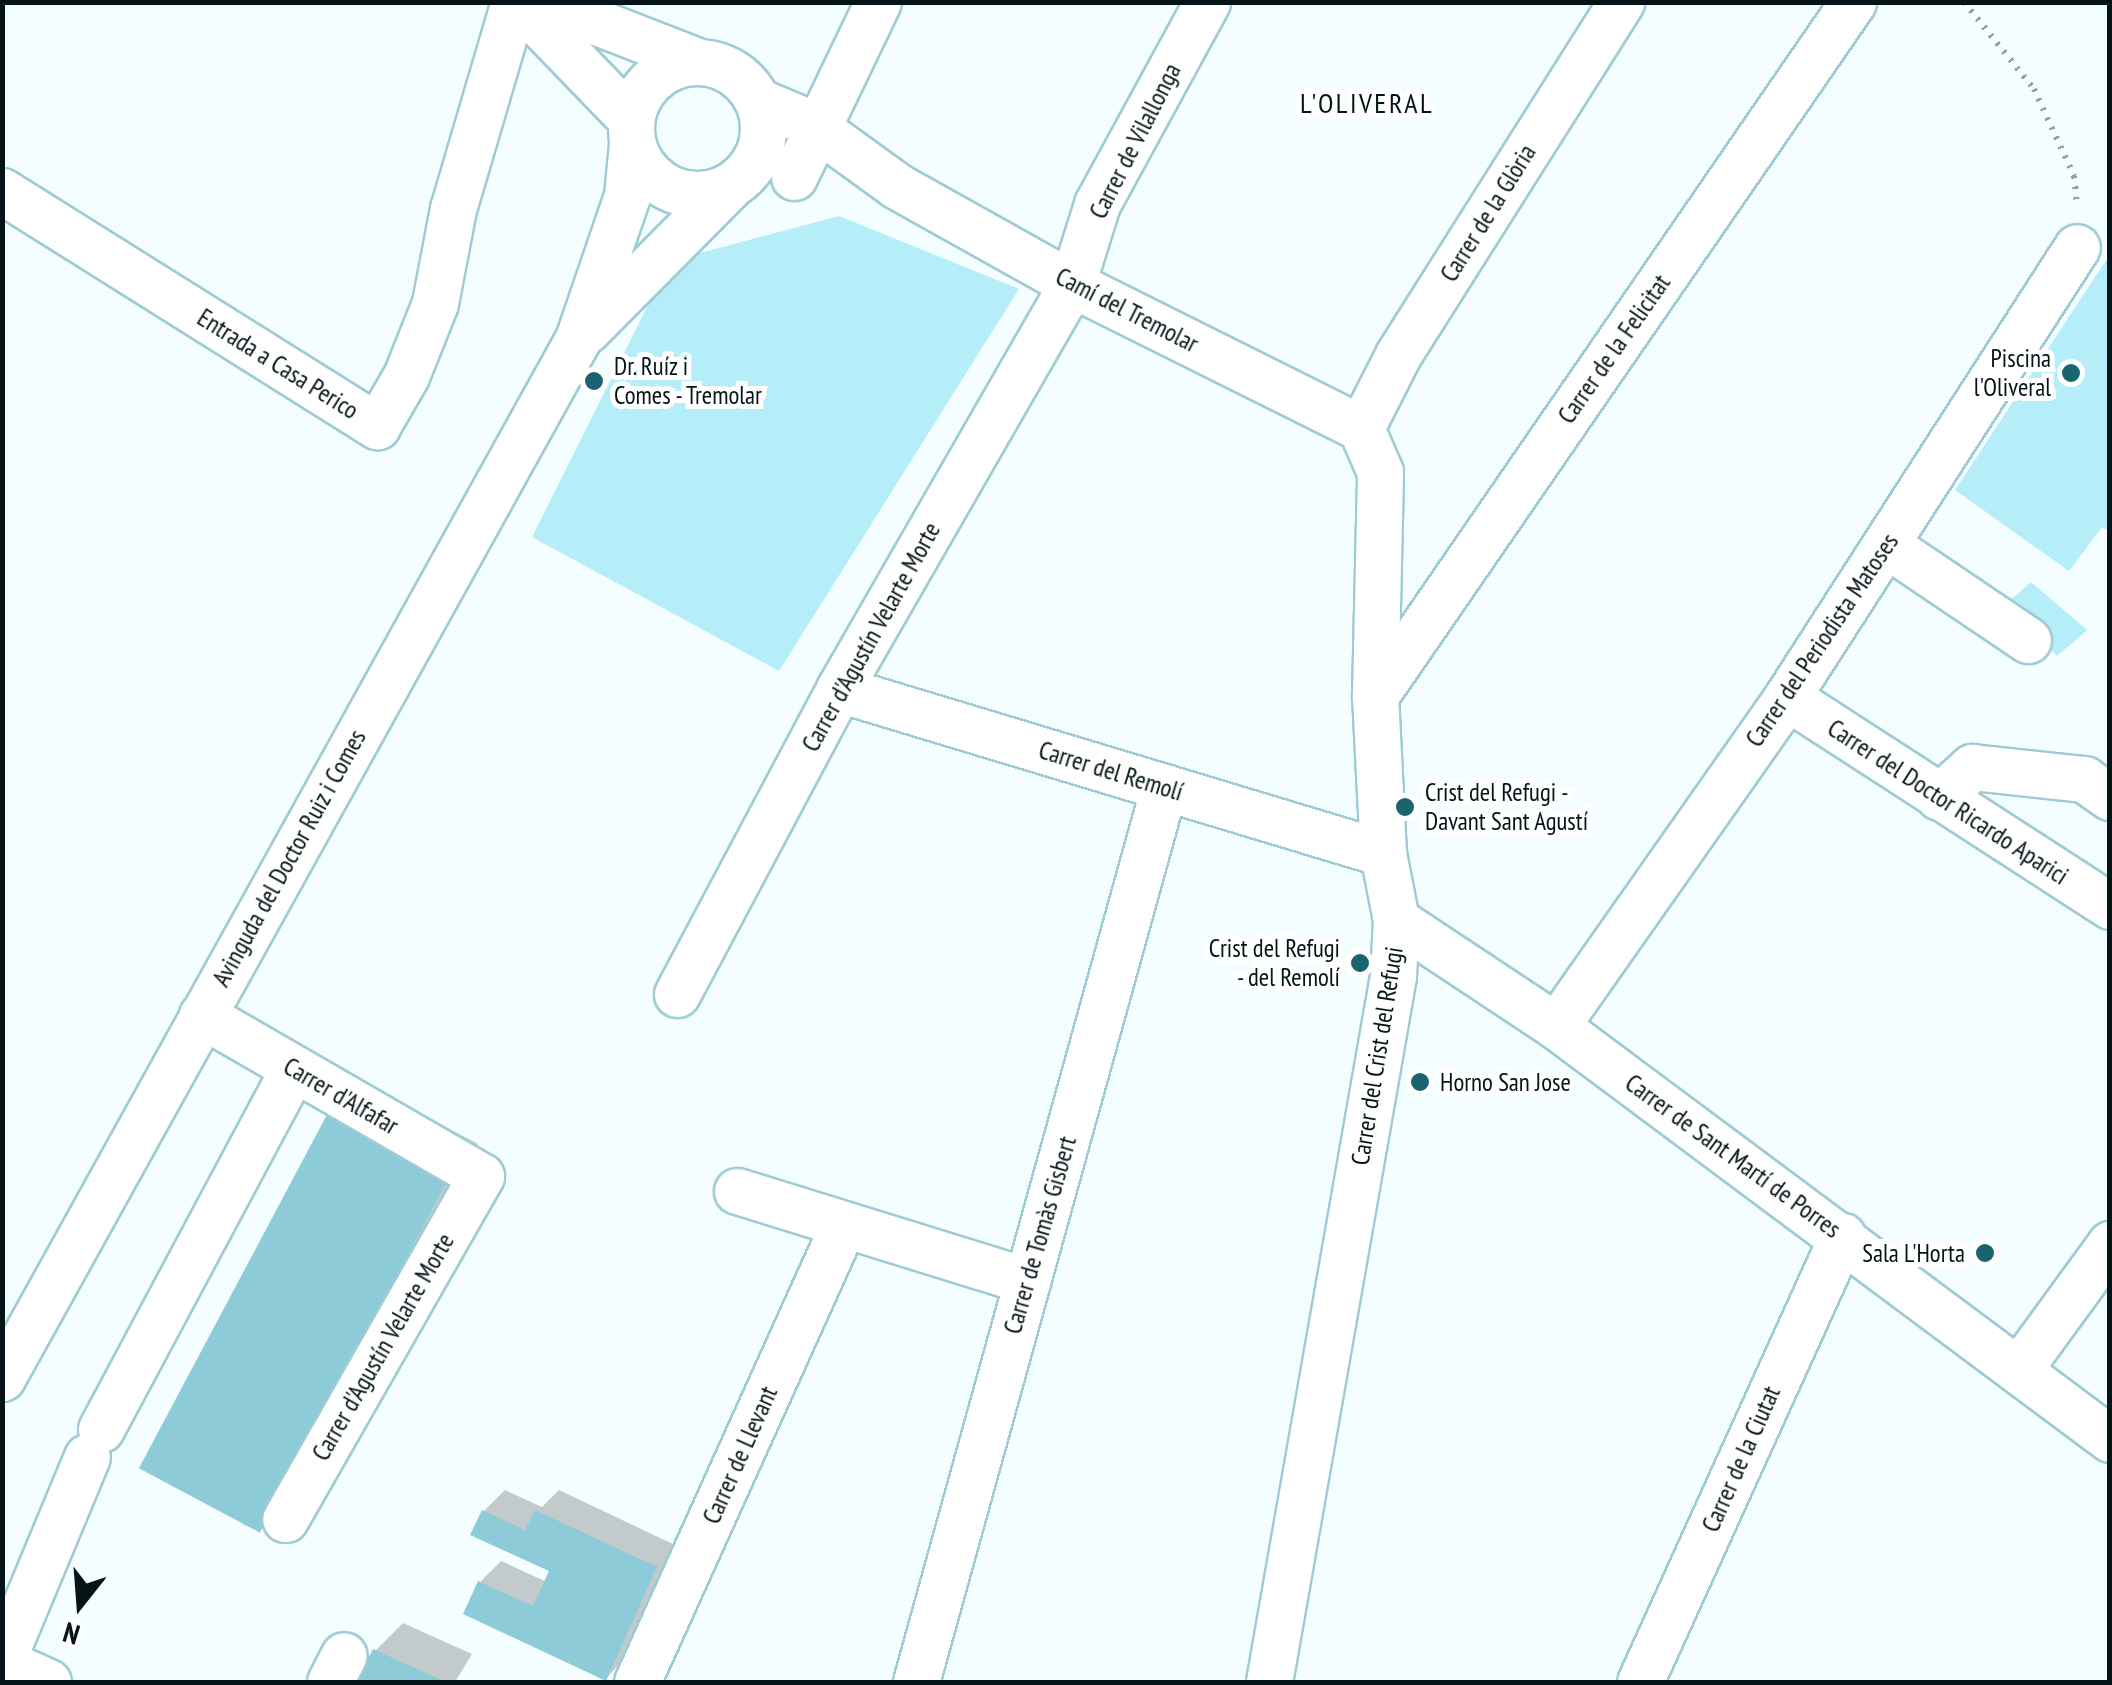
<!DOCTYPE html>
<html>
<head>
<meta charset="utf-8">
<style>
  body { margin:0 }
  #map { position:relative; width:2112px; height:1685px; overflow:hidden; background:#f4fdff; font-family:"PT Sans Narrow",sans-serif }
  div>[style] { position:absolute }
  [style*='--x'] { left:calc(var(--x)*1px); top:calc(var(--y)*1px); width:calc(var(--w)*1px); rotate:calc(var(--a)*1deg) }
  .green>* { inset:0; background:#b5edf8 }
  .shadow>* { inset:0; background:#0003 }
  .building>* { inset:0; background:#8ccbd7; transform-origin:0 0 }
  .path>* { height:6px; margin-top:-3px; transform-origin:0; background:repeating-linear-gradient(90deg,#939fa2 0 2.5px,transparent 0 10.5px) }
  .roads { filter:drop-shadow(2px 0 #9fcbd4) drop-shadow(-2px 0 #9fcbd4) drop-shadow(0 2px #9fcbd4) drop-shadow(0 -2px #9fcbd4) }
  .minor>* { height:45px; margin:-22.5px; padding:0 22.5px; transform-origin:22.5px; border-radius:22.5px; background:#fff }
  .minor>.ring { margin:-22.5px; padding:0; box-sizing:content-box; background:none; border:45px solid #fff; border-radius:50% }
  .dots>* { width:28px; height:28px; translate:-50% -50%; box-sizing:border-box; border:5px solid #fff; border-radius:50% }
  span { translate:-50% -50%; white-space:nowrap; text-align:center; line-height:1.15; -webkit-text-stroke:10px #fff; paint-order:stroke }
  .street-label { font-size:25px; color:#041417 }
  .poi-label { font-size:25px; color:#041417 }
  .right { translate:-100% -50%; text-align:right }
  .left { translate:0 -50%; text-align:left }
  .neighbourhood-label { font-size:28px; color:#041417; letter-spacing:2.5px }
  .frame { position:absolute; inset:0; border:5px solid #041417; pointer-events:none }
  .north { position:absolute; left:30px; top:1555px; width:100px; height:100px; -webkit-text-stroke:8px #fff; paint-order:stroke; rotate:197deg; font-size:28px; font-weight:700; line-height:40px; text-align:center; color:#041417 }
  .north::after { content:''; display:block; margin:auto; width:35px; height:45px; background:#041417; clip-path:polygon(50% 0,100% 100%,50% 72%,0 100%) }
</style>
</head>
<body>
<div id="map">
  <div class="green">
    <div style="clip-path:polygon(839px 216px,1019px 289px,779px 671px,532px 537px,670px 261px)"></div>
    <div style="clip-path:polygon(2109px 256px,2109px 532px,2102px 527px,2069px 571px,1955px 490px)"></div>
    <div style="clip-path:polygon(2031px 582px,2087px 630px,2057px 656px,2007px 603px)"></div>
  </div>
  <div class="shadow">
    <div style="clip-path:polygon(361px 1082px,478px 1144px,320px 1419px,266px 1506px,244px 1527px)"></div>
    <div style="clip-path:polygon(505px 1490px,542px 1507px,559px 1490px,677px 1546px,627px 1657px,606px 1678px,480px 1582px,501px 1561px,547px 1582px,552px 1569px,484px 1511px)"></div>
    <div style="clip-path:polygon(403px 1623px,472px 1654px,455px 1682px,359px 1682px,375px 1651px)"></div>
  </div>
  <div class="building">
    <div style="left:330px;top:1109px;width:137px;height:407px;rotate:28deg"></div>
    <div style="clip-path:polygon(482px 1510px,525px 1530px,535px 1510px,657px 1567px,606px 1681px,463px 1614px,478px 1581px,533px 1606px,549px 1571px,470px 1535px)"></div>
    <div style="clip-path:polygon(373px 1649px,446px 1682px,356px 1682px)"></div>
  </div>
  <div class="path">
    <div style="--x:1964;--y:2;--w:112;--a:51.2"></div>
    <div style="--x:2034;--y:89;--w:96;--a:65.3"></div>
    <div style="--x:2074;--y:176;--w:31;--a:84"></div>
  </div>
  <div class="roads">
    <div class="minor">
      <div style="--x:518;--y:2;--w:163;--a:46"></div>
      <div style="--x:528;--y:2;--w:44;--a:13.1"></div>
      <div style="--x:571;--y:12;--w:138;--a:21.2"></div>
      <div class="ring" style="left:631px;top:62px;width:87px;height:87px"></div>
      <div style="--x:758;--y:101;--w:56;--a:22.9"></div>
      <div style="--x:810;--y:123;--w:107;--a:35.9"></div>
      <div style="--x:897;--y:186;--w:201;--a:29.2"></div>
      <div style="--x:1072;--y:284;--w:323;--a:26.5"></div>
      <div style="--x:794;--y:177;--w:194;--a:-64.4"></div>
      <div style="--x:2;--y:191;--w:443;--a:32.1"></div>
      <div style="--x:377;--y:426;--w:58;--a:-59.9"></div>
      <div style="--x:406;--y:376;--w:79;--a:-68.3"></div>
      <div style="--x:435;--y:303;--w:96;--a:-79.2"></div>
      <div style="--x:453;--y:209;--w:216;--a:-73.6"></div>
      <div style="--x:587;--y:330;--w:203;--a:-45.2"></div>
      <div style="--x:1361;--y:428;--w:82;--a:-63.1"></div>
      <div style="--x:1398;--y:355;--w:418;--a:-57.7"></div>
      <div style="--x:1887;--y:545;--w:170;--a:34"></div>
      <div style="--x:839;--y:689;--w:568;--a:16.78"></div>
      <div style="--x:1375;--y:696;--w:843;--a:-55.44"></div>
      <div style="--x:1787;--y:697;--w:385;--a:32.9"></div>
      <div style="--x:1939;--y:797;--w:45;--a:-42.3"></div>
      <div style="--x:1972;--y:767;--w:113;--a:6.1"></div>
      <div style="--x:2084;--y:779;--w:32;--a:35"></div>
      <div style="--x:1396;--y:920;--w:192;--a:33.5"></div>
      <div style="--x:1556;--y:1026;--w:691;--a:36.7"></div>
      <div style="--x:677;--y:994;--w:345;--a:-62"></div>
      <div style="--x:839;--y:689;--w:467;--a:-60.1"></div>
      <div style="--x:1072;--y:284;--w:84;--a:-72.6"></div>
      <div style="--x:1097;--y:204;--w:230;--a:-61.4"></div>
      <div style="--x:202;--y:1015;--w:322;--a:30"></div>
      <div style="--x:481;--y:1176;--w:395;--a:119.7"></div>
      <div style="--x:1556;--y:1026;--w:402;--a:-54.9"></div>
      <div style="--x:1787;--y:697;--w:535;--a:-57.2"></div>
      <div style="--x:737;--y:1191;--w:304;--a:17.2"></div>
      <div style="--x:2019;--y:1369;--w:155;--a:-53.9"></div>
      <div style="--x:2;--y:1378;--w:1188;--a:-61"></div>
      <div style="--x:578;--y:339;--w:151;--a:-71.1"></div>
      <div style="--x:627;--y:196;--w:53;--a:-84.6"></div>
      <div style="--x:101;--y:1429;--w:408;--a:-61.9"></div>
      <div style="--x:48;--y:1682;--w:51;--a:-155.5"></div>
      <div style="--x:2;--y:1661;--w:221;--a:-67.4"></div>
      <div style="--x:330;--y:1682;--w:30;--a:-63"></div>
      <div style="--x:637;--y:1682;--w:499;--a:-65.7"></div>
      <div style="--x:916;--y:1682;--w:929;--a:-74.51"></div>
      <div style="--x:1269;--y:1682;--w:717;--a:-80.04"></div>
      <div style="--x:1393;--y:976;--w:56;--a:-86.9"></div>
      <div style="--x:1396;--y:920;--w:68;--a:-101"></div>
      <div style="--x:1383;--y:853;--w:157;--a:-92.9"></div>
      <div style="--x:1375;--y:696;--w:224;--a:-88.7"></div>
      <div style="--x:1380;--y:472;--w:48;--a:-113.4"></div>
      <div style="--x:1640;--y:1682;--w:490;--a:-65.6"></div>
    </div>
  </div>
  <div class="dots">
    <div style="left:2071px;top:373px;background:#1a6470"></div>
    <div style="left:594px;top:381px;background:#1a6470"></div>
    <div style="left:1405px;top:807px;background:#1a6470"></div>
    <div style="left:1360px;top:963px;background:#1a6470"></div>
    <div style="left:1420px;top:1082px;background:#1a6470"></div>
    <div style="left:1985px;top:1253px;background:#1a6470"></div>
  </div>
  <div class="street-label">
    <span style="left:1135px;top:141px;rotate:-63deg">Carrer de Vilallonga</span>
    <span style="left:1488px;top:213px;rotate:-58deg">Carrer de la Glòria</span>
    <span style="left:1127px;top:310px;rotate:27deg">Camí del Tremolar</span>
    <span style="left:1614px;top:349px;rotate:-55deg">Carrer de la Felicitat</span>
    <span style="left:278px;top:364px;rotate:32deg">Entrada a Casa Perico</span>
    <span style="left:871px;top:637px;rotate:-61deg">Carrer d'Agustín Velarte Morte</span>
    <span style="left:1822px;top:640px;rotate:-56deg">Carrer del Periodista Matoses</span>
    <span style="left:1111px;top:771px;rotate:17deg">Carrer del Remolí</span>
    <span style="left:1948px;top:802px;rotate:33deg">Carrer del Doctor Ricardo Aparici</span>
    <span style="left:289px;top:858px;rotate:-61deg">Avinguda del Doctor Ruiz i Comes</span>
    <span style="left:1377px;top:1056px;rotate:-81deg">Carrer del Crist del Refugi</span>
    <span style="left:341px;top:1096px;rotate:30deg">Carrer d'Alfafar</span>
    <span style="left:1733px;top:1156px;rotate:36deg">Carrer de Sant Martí de Porres</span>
    <span style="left:1040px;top:1235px;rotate:-74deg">Carrer de Tomàs Gisbert</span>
    <span style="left:383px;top:1347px;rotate:-60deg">Carrer d'Agustín Velarte Morte</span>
    <span style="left:740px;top:1455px;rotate:-66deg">Carrer de Llevant</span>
    <span style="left:1741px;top:1459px;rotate:-66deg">Carrer de la Ciutat</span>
  </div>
  <div class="poi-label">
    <span class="right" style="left:2051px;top:373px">Piscina<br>l'Oliveral</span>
    <span class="left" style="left:614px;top:381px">Dr. Ruíz i<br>Comes - Tremolar</span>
    <span class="left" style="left:1425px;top:807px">Crist del Refugi -<br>Davant Sant Agustí</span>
    <span class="right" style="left:1340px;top:963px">Crist del Refugi<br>- del Remolí</span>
    <span class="left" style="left:1440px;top:1082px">Horno San Jose</span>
    <span class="right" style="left:1965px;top:1253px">Sala L'Horta</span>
  </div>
  <div class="neighbourhood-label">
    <span style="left:1367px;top:103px">L'OLIVERAL</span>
  </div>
  <div class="frame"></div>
  <div class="north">N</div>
</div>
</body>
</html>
